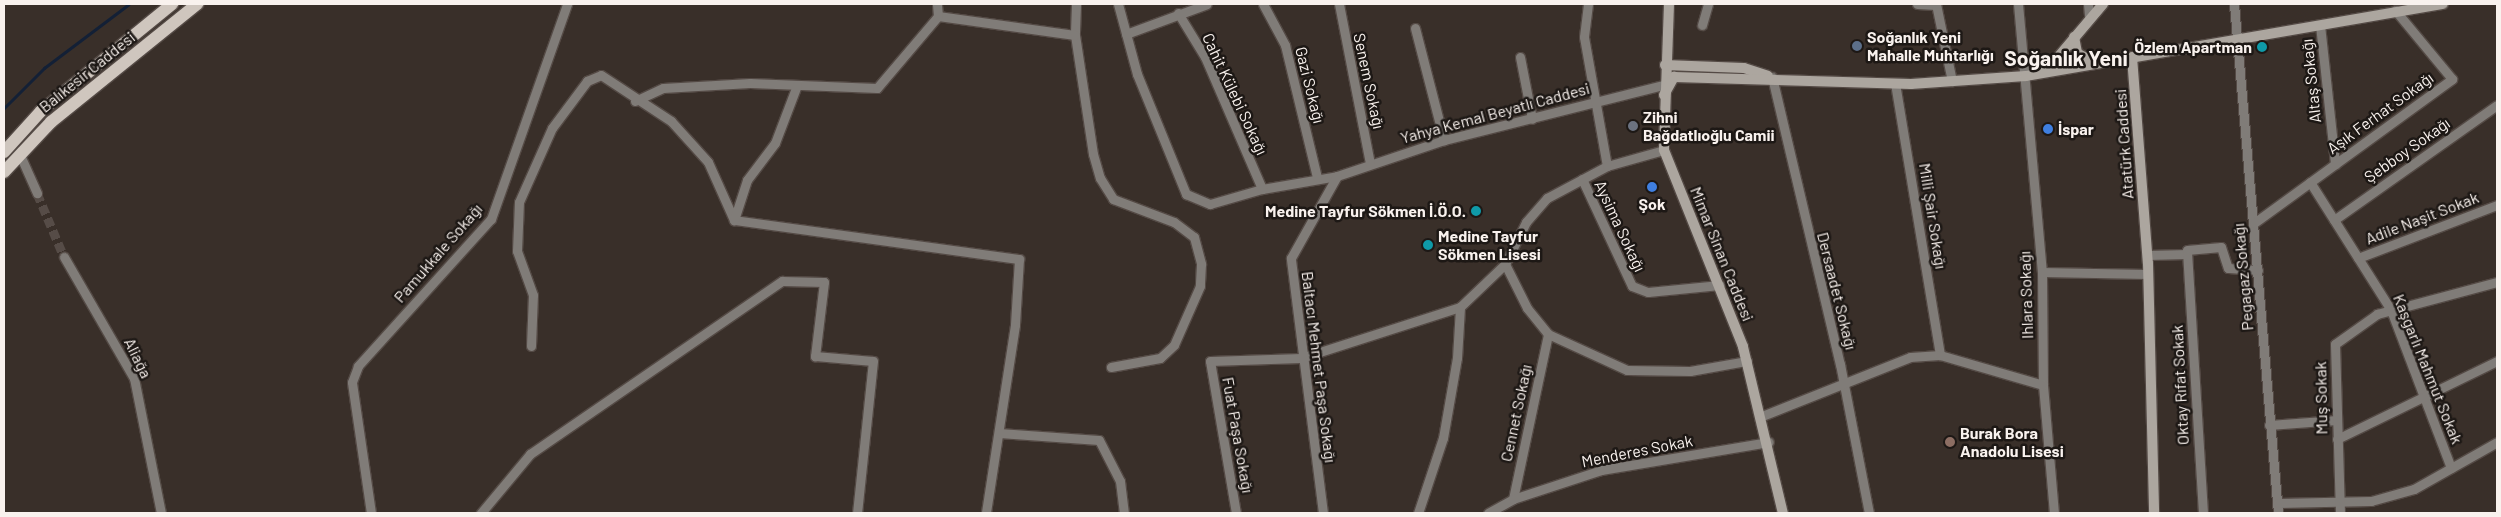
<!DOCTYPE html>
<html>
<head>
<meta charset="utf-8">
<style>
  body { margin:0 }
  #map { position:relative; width:2501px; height:517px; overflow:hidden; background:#392f29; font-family:Barlow,sans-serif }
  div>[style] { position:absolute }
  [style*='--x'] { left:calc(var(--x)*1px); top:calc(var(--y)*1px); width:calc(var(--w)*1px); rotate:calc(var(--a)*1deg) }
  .stream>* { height:3px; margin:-1.5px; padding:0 1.5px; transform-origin:1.5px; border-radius:1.5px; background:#132036 }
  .street-tunnel>* { height:9px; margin-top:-4.5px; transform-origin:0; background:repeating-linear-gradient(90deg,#564c47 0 9px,transparent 0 13.5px) }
  .roads { filter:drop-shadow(1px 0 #544a45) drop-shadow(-1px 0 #544a45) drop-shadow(0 1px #544a45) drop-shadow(0 -1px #544a45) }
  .street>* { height:9px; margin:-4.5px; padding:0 4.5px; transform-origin:4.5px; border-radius:4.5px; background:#807c78 }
  .secondary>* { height:10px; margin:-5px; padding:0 5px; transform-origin:5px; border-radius:5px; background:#aca69f }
  .primary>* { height:12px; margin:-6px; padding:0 6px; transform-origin:6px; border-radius:6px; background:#cfc6be }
  .dots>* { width:14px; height:14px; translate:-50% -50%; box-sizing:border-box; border:2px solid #1d1815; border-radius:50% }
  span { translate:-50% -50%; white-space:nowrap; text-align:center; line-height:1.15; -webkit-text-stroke:5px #1d1815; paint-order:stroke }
  .poi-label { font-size:16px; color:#f9f2ee; font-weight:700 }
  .left { translate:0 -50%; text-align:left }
  .right { translate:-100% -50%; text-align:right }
  .street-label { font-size:16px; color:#f9f2ee }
  .district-label { font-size:21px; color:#f9f2ee; font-weight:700 }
  .frame { position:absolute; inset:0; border:5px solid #f9f2ee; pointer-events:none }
</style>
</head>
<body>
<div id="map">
  <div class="stream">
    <div style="--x:4;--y:108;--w:57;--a:-45"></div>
    <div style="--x:44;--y:68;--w:106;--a:-37"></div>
  </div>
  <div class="street-tunnel">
    <div style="--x:37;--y:193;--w:69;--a:67.1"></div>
  </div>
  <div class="roads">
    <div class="street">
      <div style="--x:1076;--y:4;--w:31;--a:92"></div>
      <div style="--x:1075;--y:35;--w:120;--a:81.4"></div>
      <div style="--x:1093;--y:154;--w:25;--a:74"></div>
      <div style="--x:1100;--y:178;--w:25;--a:58"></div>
      <div style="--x:1113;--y:199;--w:65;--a:20.7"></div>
      <div style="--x:1174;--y:222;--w:25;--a:37"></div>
      <div style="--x:1194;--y:237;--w:28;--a:75"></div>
      <div style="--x:1201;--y:264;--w:22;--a:93"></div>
      <div style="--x:1200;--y:286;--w:64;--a:113.8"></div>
      <div style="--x:1174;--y:345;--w:19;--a:137"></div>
      <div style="--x:1160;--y:358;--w:50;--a:169.6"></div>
      <div style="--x:1118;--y:4;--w:73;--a:74.8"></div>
      <div style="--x:1137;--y:74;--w:130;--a:67.8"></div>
      <div style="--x:1186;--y:194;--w:26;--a:23"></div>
      <div style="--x:1210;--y:204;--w:54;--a:-16.1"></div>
      <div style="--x:1262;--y:189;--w:76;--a:-9.8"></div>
      <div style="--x:1337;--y:176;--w:113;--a:-18.6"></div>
      <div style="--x:1444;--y:140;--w:226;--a:-14.1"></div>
      <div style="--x:1263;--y:4;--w:47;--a:61.8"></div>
      <div style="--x:1285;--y:45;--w:136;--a:76.4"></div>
      <div style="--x:1339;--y:4;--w:163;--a:79"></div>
      <div style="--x:1588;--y:4;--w:33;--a:97"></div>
      <div style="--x:1584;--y:37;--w:131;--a:79.9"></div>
      <div style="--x:1917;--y:4;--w:19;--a:3"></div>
      <div style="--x:1936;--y:4;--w:79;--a:78.3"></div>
      <div style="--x:2018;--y:4;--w:269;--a:84.9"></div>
      <div style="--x:2042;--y:272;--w:113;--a:89.5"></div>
      <div style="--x:2043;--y:385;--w:128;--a:85.1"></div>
      <div style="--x:2088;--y:4;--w:11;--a:85"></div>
      <div style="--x:2234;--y:4;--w:511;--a:85.06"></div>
      <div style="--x:1178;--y:13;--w:52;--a:58.5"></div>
      <div style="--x:1205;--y:57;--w:144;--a:66.6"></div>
      <div style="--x:938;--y:16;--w:138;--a:7.9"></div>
      <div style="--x:1702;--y:25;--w:22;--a:-74"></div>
      <div style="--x:2320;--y:25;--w:140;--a:83.8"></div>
      <div style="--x:1415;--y:28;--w:116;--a:75.5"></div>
      <div style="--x:1126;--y:34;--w:86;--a:-20.3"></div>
      <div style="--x:1520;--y:57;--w:63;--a:79"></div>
      <div style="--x:1772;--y:77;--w:295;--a:76.7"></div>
      <div style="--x:1840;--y:364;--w:152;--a:79"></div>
      <div style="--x:1895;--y:83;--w:276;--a:80.6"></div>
      <div style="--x:635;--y:101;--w:31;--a:-25"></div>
      <div style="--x:663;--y:88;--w:87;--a:-3.3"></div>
      <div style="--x:750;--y:83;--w:127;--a:2.3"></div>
      <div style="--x:877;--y:88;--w:94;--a:-49.7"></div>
      <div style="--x:938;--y:16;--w:12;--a:-95"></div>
      <div style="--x:20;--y:155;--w:42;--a:65.9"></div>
      <div style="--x:1582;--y:179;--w:118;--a:65"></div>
      <div style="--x:1632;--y:286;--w:17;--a:21"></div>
      <div style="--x:1648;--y:292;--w:72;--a:-5.6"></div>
      <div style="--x:2310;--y:182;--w:151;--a:57.7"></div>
      <div style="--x:2391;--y:310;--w:169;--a:69.2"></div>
      <div style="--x:734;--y:220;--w:288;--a:7.8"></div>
      <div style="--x:1019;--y:259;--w:66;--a:93.5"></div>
      <div style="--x:1015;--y:325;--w:190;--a:98.8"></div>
      <div style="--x:2334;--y:220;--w:199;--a:-35.2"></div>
      <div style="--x:2254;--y:223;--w:245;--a:-36"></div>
      <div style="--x:2452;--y:79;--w:89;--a:-129.6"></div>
      <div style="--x:2147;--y:255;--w:40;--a:-1.4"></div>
      <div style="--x:64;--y:257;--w:140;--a:60"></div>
      <div style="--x:134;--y:378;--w:138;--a:78.7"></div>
      <div style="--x:2358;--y:258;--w:149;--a:-20.9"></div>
      <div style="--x:1505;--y:264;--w:49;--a:63.4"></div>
      <div style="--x:1527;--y:308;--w:33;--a:51"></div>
      <div style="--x:1548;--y:334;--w:87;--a:24.5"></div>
      <div style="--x:1627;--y:370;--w:63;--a:0.9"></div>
      <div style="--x:1690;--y:371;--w:58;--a:-10"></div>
      <div style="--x:2042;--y:272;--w:105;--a:1.1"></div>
      <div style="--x:531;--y:346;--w:51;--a:-87.8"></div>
      <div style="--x:533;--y:295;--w:47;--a:-110"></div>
      <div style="--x:517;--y:251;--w:49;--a:-87.7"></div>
      <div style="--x:519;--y:202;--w:81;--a:-66"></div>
      <div style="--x:552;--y:128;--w:59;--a:-53.3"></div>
      <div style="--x:587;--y:81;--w:15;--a:-23"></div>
      <div style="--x:601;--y:75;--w:84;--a:33.3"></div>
      <div style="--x:671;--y:121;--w:55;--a:47.9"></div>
      <div style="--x:708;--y:162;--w:64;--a:65.9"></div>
      <div style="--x:734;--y:220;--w:42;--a:-72"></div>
      <div style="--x:747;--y:180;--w:46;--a:-52.9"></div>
      <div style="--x:775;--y:143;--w:62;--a:-69.2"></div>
      <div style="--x:1762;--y:416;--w:159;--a:-21.7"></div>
      <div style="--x:1910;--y:357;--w:30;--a:-4"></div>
      <div style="--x:1940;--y:355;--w:107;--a:16.2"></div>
      <div style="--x:2269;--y:425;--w:68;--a:-4.2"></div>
      <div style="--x:999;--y:433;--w:100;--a:4"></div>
      <div style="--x:1099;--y:440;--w:46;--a:62.9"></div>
      <div style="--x:1120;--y:481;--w:32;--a:83"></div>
      <div style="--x:2337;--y:439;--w:178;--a:-26"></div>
      <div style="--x:1513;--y:499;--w:169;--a:-78"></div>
      <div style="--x:2278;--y:503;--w:93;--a:-1.2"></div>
      <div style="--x:2371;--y:501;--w:45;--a:-15.6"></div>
      <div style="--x:2414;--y:489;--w:95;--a:-29.5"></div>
      <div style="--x:371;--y:513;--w:132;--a:-98.3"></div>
      <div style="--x:352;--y:382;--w:17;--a:-69"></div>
      <div style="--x:358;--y:366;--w:198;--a:-47.9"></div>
      <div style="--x:491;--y:219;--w:228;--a:-70.5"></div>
      <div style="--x:481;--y:513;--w:77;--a:-50.3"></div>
      <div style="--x:530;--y:454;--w:306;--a:-34.5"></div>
      <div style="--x:782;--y:281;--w:42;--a:1.4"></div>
      <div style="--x:824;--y:282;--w:75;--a:96.9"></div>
      <div style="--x:815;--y:356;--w:58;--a:4.9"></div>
      <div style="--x:873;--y:361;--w:153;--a:96"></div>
      <div style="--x:1236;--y:513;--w:154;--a:-99.7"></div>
      <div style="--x:1210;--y:361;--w:91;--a:-1.9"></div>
      <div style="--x:1301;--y:358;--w:167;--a:-17.8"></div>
      <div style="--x:1460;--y:307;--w:62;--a:-43.7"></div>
      <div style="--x:1505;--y:264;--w:47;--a:-63.4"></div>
      <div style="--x:1526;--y:222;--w:32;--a:-49"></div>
      <div style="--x:1547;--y:198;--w:68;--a:-28.1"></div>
      <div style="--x:1607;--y:166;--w:59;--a:-15.7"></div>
      <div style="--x:1323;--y:513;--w:257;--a:-97.2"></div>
      <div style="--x:1291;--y:258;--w:94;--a:-60.7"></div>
      <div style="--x:1418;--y:513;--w:79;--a:-71.6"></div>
      <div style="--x:1443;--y:438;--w:81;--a:-80.1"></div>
      <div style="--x:1457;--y:358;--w:51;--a:-86.6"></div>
      <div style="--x:1488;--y:513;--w:29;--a:-29"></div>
      <div style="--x:1513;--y:499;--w:93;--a:-18.2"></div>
      <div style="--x:1601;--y:470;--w:170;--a:-9.5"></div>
      <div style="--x:2203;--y:513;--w:263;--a:-93.5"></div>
      <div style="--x:2187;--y:250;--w:34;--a:-5"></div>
      <div style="--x:2221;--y:247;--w:22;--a:72"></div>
      <div style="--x:2228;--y:268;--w:30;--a:4"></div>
      <div style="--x:2340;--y:513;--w:169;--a:-91.7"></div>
      <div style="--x:2335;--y:344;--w:52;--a:-35.5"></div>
      <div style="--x:2377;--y:314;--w:124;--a:-14.9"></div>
    </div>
    <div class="secondary">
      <div style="--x:1669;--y:4;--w:146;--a:92"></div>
      <div style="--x:1664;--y:150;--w:212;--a:68.1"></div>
      <div style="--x:1743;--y:347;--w:171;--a:76.5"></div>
      <div style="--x:2074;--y:37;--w:16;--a:79"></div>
      <div style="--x:2077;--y:53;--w:18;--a:29"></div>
      <div style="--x:2132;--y:57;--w:207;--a:85.6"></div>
      <div style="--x:2148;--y:263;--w:250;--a:88.6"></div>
      <div style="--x:1665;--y:65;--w:79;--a:2.2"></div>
      <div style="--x:1744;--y:68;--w:25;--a:18"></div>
      <div style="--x:2039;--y:72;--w:18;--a:-34"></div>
      <div style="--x:2054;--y:62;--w:76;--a:-49.8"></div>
      <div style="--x:1664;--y:95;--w:21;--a:-61"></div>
      <div style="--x:1674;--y:77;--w:237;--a:1.7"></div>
      <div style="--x:1911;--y:84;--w:115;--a:-4"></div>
      <div style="--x:2026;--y:76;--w:423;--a:-9.8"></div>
    </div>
    <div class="primary">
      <div style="--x:4;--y:152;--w:55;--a:-47.9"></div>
      <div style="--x:41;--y:111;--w:169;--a:-39.2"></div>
      <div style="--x:4;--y:172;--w:69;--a:-46.8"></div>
      <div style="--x:51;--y:122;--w:188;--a:-38.9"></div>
    </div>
  </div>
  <div class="dots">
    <div style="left:1857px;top:46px;background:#5c6f8a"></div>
    <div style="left:2262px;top:47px;background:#0f9aa8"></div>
    <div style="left:1633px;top:126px;background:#6b7280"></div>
    <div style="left:2048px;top:129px;background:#3f7fe0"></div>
    <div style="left:1652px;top:187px;background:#3f7fe0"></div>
    <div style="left:1476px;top:211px;background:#0f9aa8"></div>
    <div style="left:1428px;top:245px;background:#0f9aa8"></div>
    <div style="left:1950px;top:442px;background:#8d6e63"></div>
  </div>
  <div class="poi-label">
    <span class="left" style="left:1867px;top:46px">Soğanlık Yeni<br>Mahalle Muhtarlığı</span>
    <span class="right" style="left:2252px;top:47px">Özlem Apartman</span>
    <span class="left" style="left:1643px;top:126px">Zihni<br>Bağdatlıoğlu Camii</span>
    <span class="left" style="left:2058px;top:129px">İspar</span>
    <span style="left:1652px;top:204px">Şok</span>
    <span class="right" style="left:1466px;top:211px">Medine Tayfur Sökmen İ.Ö.O.</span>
    <span class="left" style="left:1438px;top:245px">Medine Tayfur<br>Sökmen Lisesi</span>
    <span class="left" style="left:1960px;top:442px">Burak Bora<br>Anadolu Lisesi</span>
  </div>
  <div class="street-label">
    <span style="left:87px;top:72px;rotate:-39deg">Balıkesir Caddesi</span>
    <span style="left:1369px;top:81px;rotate:78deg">Senem Sokağı</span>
    <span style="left:2311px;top:81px;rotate:-96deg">Altaş Sokağı</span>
    <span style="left:1310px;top:85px;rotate:76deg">Gazi Sokağı</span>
    <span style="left:1235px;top:94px;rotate:65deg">Cahit Külebi Sokağı</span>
    <span style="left:1495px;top:113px;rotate:-15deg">Yahya Kemal Beyatlı Caddesi</span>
    <span style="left:2380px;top:113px;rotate:-36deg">Aşık Ferhat Sokağı</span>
    <span style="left:2124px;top:144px;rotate:-94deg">Atatürk Caddesi</span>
    <span style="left:2407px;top:150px;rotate:-35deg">Şebboy Sokağı</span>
    <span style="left:1933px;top:216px;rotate:81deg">Milli Şair Sokağı</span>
    <span style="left:2422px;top:218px;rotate:-21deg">Adile Naşit Sokak</span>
    <span style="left:1620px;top:226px;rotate:65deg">Aysima Sokağı</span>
    <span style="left:438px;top:253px;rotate:-49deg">Pamukkale Sokağı</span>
    <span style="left:1722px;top:254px;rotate:68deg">Mimar Sinan Caddesi</span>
    <span style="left:2243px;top:277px;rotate:-95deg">Pegagaz Sokağı</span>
    <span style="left:1837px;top:291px;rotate:76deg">Dersaadet Sokağı</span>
    <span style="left:2026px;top:295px;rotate:-92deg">Ihlara Sokağı</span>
    <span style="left:138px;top:358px;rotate:64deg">Aliağa</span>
    <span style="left:1319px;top:367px;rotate:83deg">Baltacı Mehmet Paşa Sokağı</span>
    <span style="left:2428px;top:369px;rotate:68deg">Kaşgarlı Mahmut Sokak</span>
    <span style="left:2180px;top:385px;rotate:-93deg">Oktay Rıfat Sokak</span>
    <span style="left:2321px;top:398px;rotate:-91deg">Muş Sokak</span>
    <span style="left:1516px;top:413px;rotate:-78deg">Cennet Sokağı</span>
    <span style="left:1238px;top:435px;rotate:80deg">Fuat Paşa Sokağı</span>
    <span style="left:1637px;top:451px;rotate:-11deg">Menderes Sokak</span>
  </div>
  <div class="district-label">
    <span style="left:2066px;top:58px">Soğanlık Yeni</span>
  </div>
  <div class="frame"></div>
</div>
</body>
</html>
